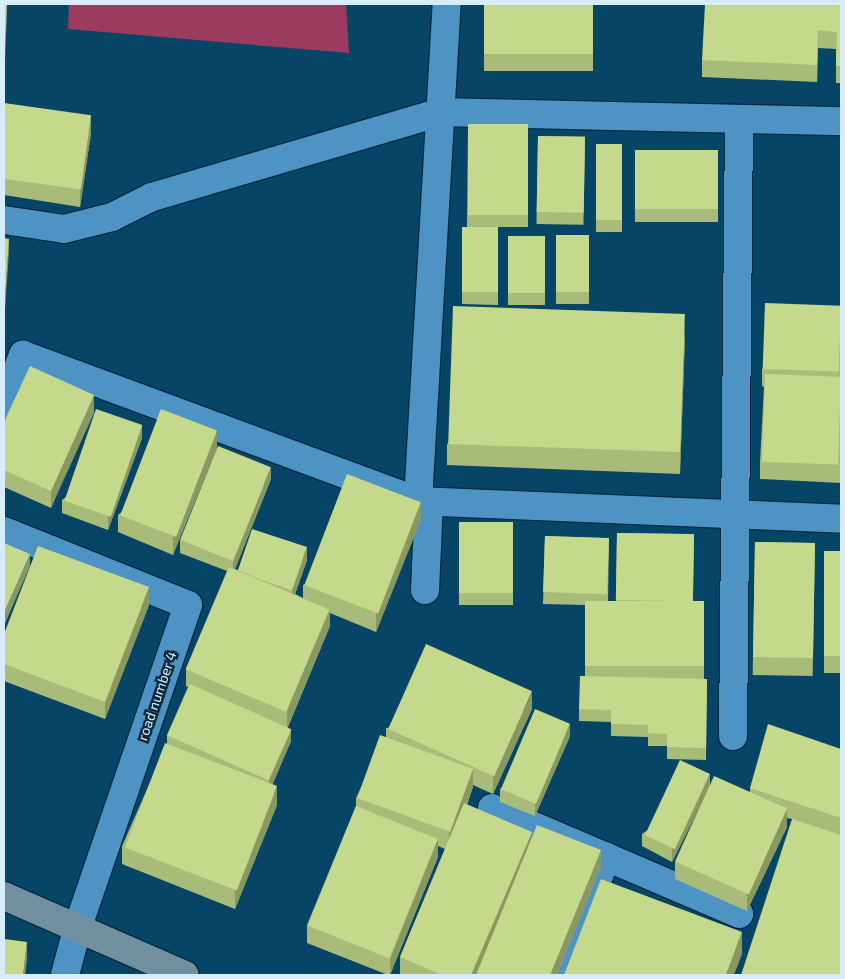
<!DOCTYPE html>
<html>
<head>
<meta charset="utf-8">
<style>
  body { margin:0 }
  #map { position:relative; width:845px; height:979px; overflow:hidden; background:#074567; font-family:"Exo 2",sans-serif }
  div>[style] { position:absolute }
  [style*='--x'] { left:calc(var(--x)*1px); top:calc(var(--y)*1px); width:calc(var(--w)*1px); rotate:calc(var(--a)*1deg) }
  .green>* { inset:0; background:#9b3c5e }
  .roads { filter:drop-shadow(1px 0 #012a42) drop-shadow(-1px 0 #012a42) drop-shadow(0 1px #012a42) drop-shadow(0 -1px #012a42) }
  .street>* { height:28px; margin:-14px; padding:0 14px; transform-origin:14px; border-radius:14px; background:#4d94c5 }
  .secondary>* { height:28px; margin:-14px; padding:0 14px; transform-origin:14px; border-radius:14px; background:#718f9f }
  .wall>* { inset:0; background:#a9bb78; transform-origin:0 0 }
  .shaded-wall>* { inset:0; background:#899862 }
  .building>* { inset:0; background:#c4d98c; transform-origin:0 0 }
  span { translate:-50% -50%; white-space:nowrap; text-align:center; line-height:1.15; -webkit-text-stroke:5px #0b2a3e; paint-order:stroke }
  .street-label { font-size:14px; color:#d7ecfc }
  .frame { position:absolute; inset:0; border:5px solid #d7ecfc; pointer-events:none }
</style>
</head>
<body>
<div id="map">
  <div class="green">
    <div style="clip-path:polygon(69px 4px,346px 4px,349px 53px,68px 29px)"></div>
  </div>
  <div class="roads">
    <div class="street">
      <div style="--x:4;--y:220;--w:61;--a:8.5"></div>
      <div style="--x:64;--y:229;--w:49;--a:-14"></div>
      <div style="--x:112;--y:217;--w:45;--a:-26.6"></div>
      <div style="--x:152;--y:197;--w:301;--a:-16.4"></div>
      <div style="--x:441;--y:112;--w:400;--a:1.3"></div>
      <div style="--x:4;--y:404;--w:53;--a:-68.8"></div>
      <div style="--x:23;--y:355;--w:421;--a:20.3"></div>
      <div style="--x:418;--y:501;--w:423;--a:2.4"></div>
      <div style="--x:418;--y:501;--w:498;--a:-86.7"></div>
      <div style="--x:4;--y:531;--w:198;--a:21.9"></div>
      <div style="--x:188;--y:605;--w:339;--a:108.9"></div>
      <div style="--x:78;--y:926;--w:51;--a:104.9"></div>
      <div style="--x:425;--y:590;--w:89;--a:-87.4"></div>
      <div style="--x:733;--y:736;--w:616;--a:-89.44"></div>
      <div style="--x:492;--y:808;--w:269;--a:23.2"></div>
      <div style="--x:563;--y:975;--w:126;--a:-70"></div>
    </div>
    <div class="secondary">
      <div style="--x:4;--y:896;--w:197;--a:23.6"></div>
    </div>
  </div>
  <div class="wall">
    <div style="left:484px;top:4px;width:109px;height:67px"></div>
    <div style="clip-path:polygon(841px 4px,841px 83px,836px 83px,836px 49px,818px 48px,817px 82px,702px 77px,702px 60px)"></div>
    <div style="clip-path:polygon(4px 103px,91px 133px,80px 207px,4px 195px)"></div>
    <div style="clip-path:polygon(468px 124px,528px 124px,528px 227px,498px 227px,498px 305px,462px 304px,462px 227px,467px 227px)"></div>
    <div style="left:538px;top:136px;width:47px;height:88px;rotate:1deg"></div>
    <div style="left:596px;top:144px;width:26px;height:88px"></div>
    <div style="left:635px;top:150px;width:83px;height:72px"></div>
    <div style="left:556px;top:235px;width:33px;height:69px"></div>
    <div style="left:508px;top:236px;width:37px;height:69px"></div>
    <div style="clip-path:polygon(841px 306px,841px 483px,760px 479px,760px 462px,764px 387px,762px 386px,762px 369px)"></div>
    <div style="clip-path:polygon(685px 336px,680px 474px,447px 465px,447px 444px)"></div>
    <div style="clip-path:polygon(94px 395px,51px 508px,4px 487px,4px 422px)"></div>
    <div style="clip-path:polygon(217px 431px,173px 555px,118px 532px,118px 515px)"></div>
    <div style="clip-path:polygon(142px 438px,108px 530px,62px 513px,62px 500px)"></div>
    <div style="clip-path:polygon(271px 479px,235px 569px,238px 570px,307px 560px,295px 594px,303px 598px,303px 585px,421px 519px,376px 632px,330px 613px,330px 626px,288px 727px,291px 741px,272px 785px,277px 805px,235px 909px,122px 864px,122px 846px,167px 744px,167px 735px,188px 687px,186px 686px,186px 669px,227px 571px,180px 553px,180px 540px)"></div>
    <div style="left:459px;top:522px;width:54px;height:83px"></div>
    <div style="clip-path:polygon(617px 533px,694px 534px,693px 601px,704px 601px,704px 679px,707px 679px,706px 760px,667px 759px,667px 746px,648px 746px,648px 737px,611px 736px,611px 722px,579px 721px,579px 709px,585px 676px,585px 605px,543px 604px,545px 536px,609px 538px,608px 601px,616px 601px)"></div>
    <div style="left:755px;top:542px;width:60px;height:133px;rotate:1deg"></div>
    <div style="left:824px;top:551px;width:17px;height:122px"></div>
    <div style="clip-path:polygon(149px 605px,105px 719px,4px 681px,4px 634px)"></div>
    <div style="clip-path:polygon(532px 709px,493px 794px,473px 785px,473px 787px,467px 805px,532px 838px,601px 867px,557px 975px,400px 975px,400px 957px,445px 849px,438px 846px,438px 857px,390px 975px,388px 975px,307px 943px,307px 925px,356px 806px,356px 798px,386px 737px,386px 728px)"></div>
    <div style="clip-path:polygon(570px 736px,535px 816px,500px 802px,500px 789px)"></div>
    <div style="clip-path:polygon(841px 749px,841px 975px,792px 819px,787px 818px,787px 827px,747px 911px,675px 879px,675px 861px,700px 806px,672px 862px,642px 846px,642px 834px,710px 785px,750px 792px,750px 788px)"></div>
  </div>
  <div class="shaded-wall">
    <div style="clip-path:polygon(7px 4px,7px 11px,4px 86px,4px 69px)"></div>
    <div style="clip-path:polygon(818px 30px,818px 48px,817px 82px,817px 65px)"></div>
    <div style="clip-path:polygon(91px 116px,91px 133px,80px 207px,80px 189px)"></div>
    <div style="clip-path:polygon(9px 239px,9px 251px,4px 325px,4px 313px)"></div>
    <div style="clip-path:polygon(685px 315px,685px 336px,680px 474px,680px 453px)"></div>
    <div style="clip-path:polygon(94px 395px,94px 413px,51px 508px,51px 491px)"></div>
    <div style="clip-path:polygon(142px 425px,142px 438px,108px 530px,108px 517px)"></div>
    <div style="clip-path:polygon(217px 431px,217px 449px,173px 555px,173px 538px)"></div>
    <div style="clip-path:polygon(271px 467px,271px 479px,233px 574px,233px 561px)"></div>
    <div style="clip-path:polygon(421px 502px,421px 519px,376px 632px,376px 614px)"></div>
    <div style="clip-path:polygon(307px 547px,307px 560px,292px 603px,292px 590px)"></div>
    <div style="clip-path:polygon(30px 554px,30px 566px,4px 626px,4px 613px)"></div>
    <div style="clip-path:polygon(149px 587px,149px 605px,105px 719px,105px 702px)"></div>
    <div style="clip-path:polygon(330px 609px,330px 626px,287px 728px,287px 711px)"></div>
    <div style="clip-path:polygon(532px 692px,532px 709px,493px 794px,493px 777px)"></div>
    <div style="clip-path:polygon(570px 724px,570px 736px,535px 816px,535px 804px)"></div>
    <div style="clip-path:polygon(291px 729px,291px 741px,269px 793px,269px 780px)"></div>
    <div style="clip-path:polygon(473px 769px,473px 787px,449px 850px,449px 833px)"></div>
    <div style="clip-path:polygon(710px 774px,710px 787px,672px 862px,672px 849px)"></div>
    <div style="clip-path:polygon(277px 787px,277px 805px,235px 909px,235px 891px)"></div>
    <div style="clip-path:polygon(787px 809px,787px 827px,747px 911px,747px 894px)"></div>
    <div style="clip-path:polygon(532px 832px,532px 849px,479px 975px,471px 975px)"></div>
    <div style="clip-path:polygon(438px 839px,438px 857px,390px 975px,390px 959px)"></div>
    <div style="clip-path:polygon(601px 850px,601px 867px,557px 975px,550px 975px)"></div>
    <div style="clip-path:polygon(742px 932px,742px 954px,734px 975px,726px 975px)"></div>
    <div style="clip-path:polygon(27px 942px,27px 959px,25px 975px,23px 975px)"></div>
  </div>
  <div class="building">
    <div style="clip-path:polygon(4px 4px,7px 4px,4px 69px)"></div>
    <div style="left:484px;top:4px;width:109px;height:50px"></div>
    <div style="clip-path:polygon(705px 4px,841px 4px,841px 66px,836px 66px,837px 32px,818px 30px,817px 65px,702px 60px)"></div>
    <div style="left:4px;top:103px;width:88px;height:75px;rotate:8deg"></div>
    <div style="left:468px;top:124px;width:60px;height:91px"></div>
    <div style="left:538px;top:136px;width:47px;height:76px;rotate:1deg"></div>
    <div style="left:596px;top:144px;width:26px;height:76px"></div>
    <div style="left:635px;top:150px;width:83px;height:59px"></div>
    <div style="left:462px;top:227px;width:36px;height:65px"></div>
    <div style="left:556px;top:235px;width:33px;height:57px"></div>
    <div style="left:508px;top:236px;width:37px;height:57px"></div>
    <div style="clip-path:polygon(4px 238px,9px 239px,4px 313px)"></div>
    <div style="left:765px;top:303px;width:76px;height:66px;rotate:2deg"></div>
    <div style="left:453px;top:306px;width:232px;height:138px;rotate:2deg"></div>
    <div style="clip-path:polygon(30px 366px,94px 395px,51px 491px,4px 470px,4px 422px)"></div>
    <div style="left:765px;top:374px;width:76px;height:88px;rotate:2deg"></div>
    <div style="left:96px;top:409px;width:49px;height:97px;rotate:19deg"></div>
    <div style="left:161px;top:409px;width:60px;height:114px;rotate:21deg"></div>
    <div style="left:218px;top:446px;width:57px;height:101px;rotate:22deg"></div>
    <div style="left:347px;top:474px;width:79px;height:119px;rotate:21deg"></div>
    <div style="left:459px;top:522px;width:54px;height:71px"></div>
    <div style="clip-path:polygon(252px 529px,307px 547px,292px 590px,262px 580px,238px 570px)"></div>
    <div style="left:617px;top:533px;width:77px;height:67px;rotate:1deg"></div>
    <div style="left:545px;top:536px;width:64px;height:56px;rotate:2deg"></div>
    <div style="left:755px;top:542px;width:60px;height:115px;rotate:1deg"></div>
    <div style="clip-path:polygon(4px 543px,30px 554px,4px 613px)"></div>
    <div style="clip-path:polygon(38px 546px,149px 587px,105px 702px,4px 664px,4px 634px)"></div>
    <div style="left:824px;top:551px;width:17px;height:105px"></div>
    <div style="left:229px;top:567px;width:109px;height:111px;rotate:23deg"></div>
    <div style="left:585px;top:601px;width:119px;height:65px"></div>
    <div style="left:426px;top:644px;width:116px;height:93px;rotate:24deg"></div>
    <div style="clip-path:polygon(580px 676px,707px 679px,706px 748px,667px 747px,667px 734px,648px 733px,648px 725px,611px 724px,611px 710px,579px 709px)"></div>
    <div style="left:190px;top:684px;width:111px;height:56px;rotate:24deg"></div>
    <div style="left:535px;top:709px;width:38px;height:87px;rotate:23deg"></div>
    <div style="clip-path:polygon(768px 724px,841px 749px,841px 818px,750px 788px)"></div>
    <div style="left:380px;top:735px;width:99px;height:67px;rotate:20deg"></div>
    <div style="left:165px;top:743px;width:120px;height:112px;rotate:21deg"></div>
    <div style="left:680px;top:760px;width:33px;height:83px;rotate:25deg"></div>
    <div style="left:714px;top:776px;width:80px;height:94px;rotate:24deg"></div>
    <div style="clip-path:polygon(464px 803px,532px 832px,471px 975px,442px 975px,400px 957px)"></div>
    <div style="left:356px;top:806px;width:88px;height:129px;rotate:22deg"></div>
    <div style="clip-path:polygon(792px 819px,841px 835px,841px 975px,741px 975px)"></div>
    <div style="clip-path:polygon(537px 825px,601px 850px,550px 975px,476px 975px)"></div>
    <div style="clip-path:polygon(601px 879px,742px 932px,726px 975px,564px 975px)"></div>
    <div style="clip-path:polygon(4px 939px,27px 942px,23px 975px,4px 975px)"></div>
  </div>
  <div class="street-label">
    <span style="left:157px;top:696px;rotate:-71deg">road number 4</span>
  </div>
  <div class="frame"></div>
</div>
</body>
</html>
